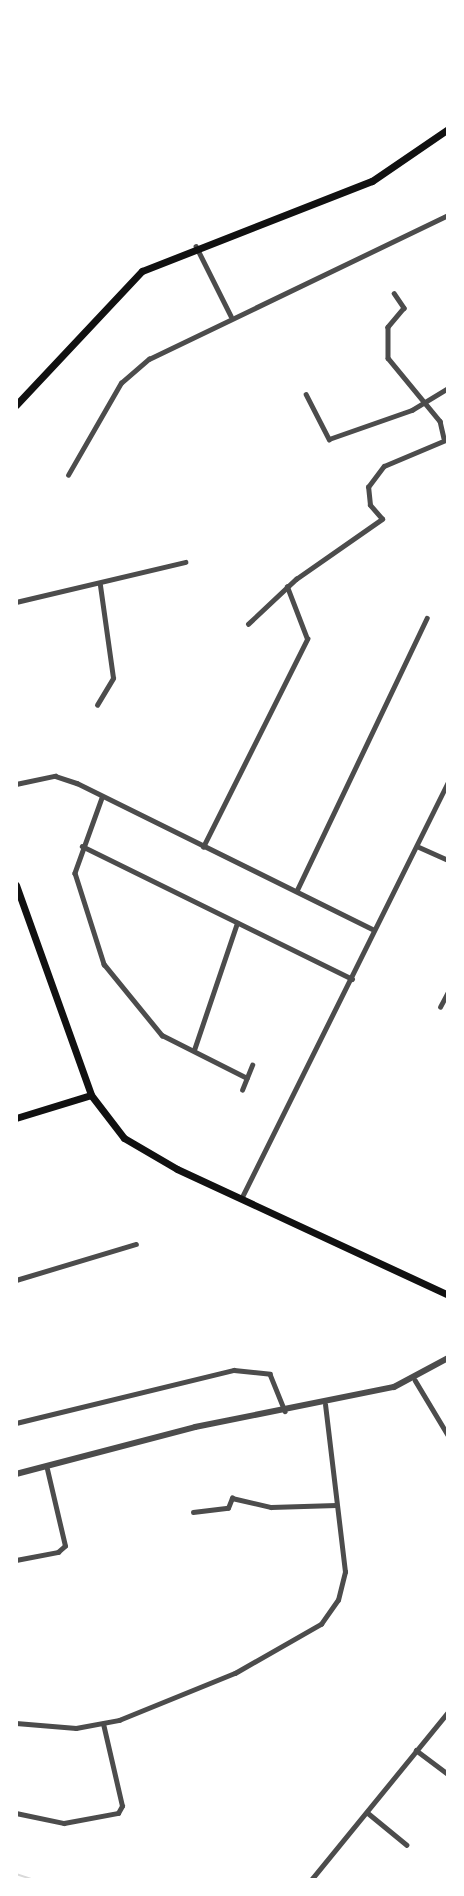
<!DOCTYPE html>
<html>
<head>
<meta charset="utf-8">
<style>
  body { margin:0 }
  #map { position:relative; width:464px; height:1896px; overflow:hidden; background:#fff; font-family:"PT Sans",sans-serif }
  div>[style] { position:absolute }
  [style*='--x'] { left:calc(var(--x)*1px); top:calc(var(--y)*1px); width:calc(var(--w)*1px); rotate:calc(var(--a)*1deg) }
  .stream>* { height:2px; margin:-1px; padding:0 1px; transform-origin:1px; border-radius:1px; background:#d9d9d9 }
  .minor>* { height:4.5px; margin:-2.25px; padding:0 2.25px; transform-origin:2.25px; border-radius:2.25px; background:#4c4c4c }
  .tertiary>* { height:6px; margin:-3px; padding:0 3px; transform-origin:3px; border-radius:3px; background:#4c4c4c }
  .secondary>* { height:7px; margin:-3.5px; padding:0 3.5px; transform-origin:3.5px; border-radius:3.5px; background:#111 }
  span { translate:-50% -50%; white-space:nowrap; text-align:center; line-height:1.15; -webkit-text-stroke:6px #fff; paint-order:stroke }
  .frame { position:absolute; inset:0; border:18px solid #fff; pointer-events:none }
</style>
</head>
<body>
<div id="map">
  <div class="stream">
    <div style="--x:16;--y:1874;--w:19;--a:18"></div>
  </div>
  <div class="minor">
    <div style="--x:196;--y:246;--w:78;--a:63.4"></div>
    <div style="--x:394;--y:293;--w:18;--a:56"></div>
    <div style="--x:404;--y:308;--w:25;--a:130"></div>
    <div style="--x:388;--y:327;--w:31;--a:90"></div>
    <div style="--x:388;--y:358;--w:82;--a:50.5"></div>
    <div style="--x:440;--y:421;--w:17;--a:77"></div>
    <div style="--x:306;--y:394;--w:51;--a:62.9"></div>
    <div style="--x:329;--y:439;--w:88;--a:-19.3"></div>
    <div style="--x:412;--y:410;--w:42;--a:-31.4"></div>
    <div style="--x:68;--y:475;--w:106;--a:-60.1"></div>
    <div style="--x:121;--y:383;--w:37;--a:-41"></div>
    <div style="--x:149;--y:359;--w:332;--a:-25.7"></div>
    <div style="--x:16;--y:602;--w:174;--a:-13.3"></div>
    <div style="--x:248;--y:624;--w:66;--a:-43.2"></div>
    <div style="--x:296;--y:579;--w:105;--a:-34.9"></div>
    <div style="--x:382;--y:519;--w:18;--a:-131"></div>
    <div style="--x:370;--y:505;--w:18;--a:-96"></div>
    <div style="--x:368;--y:487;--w:26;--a:-53"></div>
    <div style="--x:384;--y:466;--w:69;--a:-22.9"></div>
    <div style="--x:97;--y:705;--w:31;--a:-59"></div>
    <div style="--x:113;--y:678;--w:94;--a:-98"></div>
    <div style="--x:16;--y:784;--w:40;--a:-12"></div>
    <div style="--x:55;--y:776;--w:23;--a:18"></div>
    <div style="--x:77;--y:783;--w:329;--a:26.3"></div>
    <div style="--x:102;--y:798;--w:80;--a:109.8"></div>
    <div style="--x:75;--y:873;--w:96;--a:72.3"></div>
    <div style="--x:104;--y:964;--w:92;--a:50.8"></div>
    <div style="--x:162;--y:1035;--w:95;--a:26.8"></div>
    <div style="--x:82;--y:846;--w:301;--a:26.2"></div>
    <div style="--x:203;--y:847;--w:233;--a:-63.4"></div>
    <div style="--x:307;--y:639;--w:56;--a:-111"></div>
    <div style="--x:419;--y:847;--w:32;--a:24"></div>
    <div style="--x:297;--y:890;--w:301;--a:-64.5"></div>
    <div style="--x:440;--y:1007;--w:17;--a:-62"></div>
    <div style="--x:194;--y:1050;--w:134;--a:-71.3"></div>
    <div style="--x:242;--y:1090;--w:27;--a:-68"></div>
    <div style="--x:241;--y:1199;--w:466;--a:-63.6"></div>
    <div style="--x:16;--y:1280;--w:125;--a:-16.7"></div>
    <div style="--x:415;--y:1380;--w:64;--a:59"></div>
    <div style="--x:16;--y:1423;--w:224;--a:-13.7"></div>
    <div style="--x:234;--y:1370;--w:36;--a:6"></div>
    <div style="--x:270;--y:1374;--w:40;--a:68"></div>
    <div style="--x:193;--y:1512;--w:35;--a:-7"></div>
    <div style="--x:228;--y:1508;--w:11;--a:-68"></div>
    <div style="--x:232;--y:1498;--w:40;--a:13"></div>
    <div style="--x:271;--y:1507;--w:65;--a:-1.8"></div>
    <div style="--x:16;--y:1560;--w:43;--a:-10.8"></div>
    <div style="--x:58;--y:1552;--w:9;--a:-41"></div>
    <div style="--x:65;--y:1546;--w:79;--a:-103.2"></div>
    <div style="--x:16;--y:1723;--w:60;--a:4.8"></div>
    <div style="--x:76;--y:1728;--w:44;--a:-10.5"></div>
    <div style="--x:119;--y:1720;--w:125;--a:-22.1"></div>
    <div style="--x:235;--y:1673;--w:99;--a:-29.7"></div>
    <div style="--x:321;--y:1624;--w:29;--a:-55"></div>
    <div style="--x:338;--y:1600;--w:29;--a:-76"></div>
    <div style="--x:345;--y:1572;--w:168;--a:-96.8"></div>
    <div style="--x:416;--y:1750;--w:40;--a:37"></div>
    <div style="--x:16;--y:1813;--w:49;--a:11.8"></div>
    <div style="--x:64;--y:1823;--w:55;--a:-10.5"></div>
    <div style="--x:118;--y:1813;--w:8;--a:-60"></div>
    <div style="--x:122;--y:1806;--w:84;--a:-103"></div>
    <div style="--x:368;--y:1813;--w:50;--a:39.4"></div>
    <div style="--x:311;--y:1880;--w:217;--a:-50.8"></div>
  </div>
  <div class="tertiary">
    <div style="--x:16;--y:1474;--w:185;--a:-14.7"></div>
    <div style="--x:195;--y:1427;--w:203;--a:-11.4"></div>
    <div style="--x:394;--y:1387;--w:61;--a:-28.2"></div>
  </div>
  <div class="secondary">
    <div style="--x:16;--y:405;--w:184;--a:-46.8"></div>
    <div style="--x:142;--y:271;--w:247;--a:-21.4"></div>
    <div style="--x:372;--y:181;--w:92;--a:-34.4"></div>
    <div style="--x:16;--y:885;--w:223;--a:70.3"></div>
    <div style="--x:91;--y:1095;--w:54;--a:52.5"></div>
    <div style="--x:124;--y:1138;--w:61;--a:30.3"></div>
    <div style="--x:177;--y:1169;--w:299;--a:24.9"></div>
    <div style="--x:16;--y:1118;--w:78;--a:-17"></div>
  </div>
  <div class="frame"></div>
</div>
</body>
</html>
